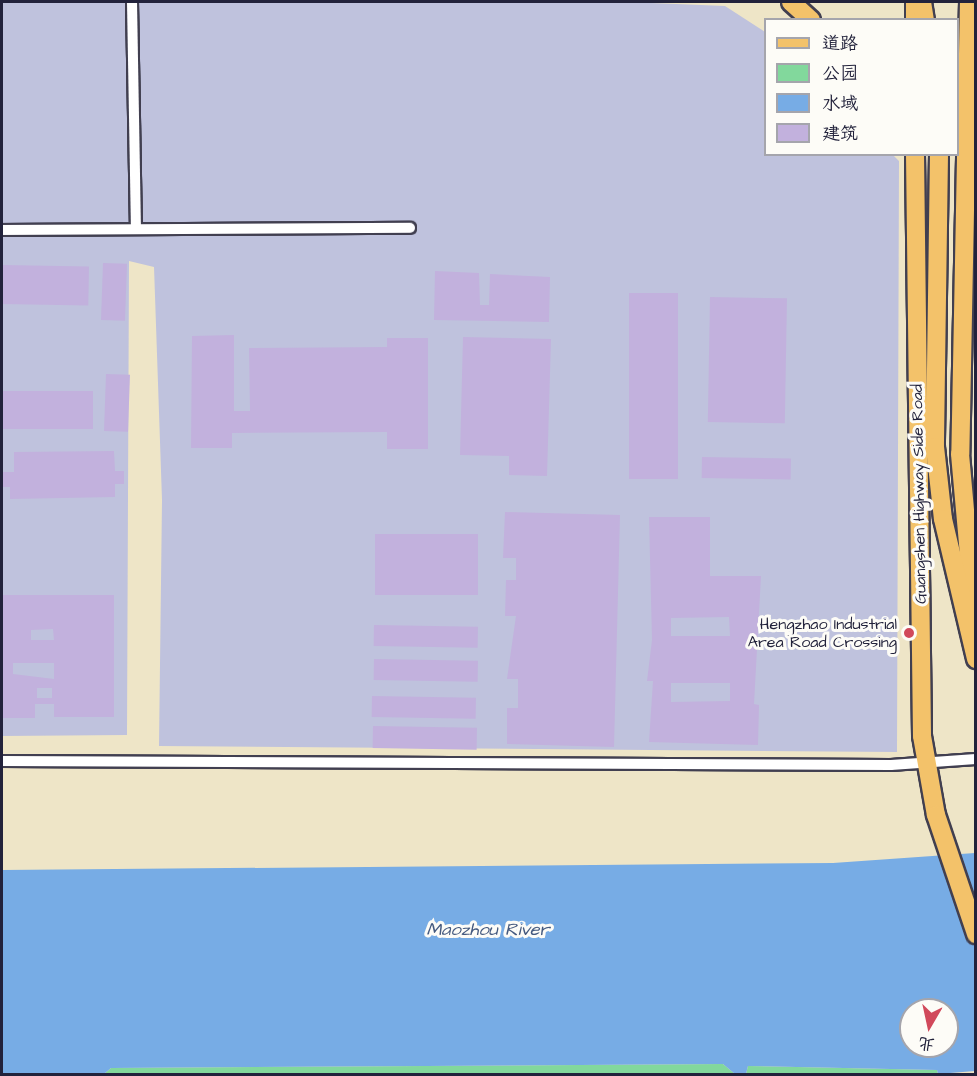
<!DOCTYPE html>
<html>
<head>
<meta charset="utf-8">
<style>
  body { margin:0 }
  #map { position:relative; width:977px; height:1076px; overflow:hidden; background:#eee5c7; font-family:"Architects Daughter","LXGW WenKai TC",sans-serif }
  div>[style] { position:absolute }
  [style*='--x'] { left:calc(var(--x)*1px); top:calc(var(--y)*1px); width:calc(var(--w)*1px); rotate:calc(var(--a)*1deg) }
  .industrial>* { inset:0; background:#bfc2dd }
  .green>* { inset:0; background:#82d89c }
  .water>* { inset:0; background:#77ace5 }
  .building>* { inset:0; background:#c2b1dd; transform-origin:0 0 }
  .roads { filter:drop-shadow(2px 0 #413f50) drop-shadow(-2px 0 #413f50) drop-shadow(0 2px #413f50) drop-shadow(0 -2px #413f50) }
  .minor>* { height:10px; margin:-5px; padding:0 5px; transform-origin:5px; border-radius:5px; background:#fff }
  .primary>* { height:18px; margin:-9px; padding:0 9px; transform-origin:9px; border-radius:9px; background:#f3c26a }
  .trunk>* { height:18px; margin:-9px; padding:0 9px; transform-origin:9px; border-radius:9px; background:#f3c26a }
  .dots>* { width:16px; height:16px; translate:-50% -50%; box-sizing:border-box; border:3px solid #fdfcf7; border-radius:50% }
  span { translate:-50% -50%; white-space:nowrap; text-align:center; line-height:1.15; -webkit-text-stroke:6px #fdfcf7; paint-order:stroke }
  .street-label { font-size:16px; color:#22223b }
  .poi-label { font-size:16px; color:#22223b }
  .right { translate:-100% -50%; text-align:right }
  .water-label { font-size:18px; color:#44597f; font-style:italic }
  .frame { position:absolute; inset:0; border:3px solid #22223b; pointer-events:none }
  .legend { position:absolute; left:764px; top:18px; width:195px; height:138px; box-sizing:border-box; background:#fdfcf7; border:2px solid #a5a5ac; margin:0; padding:8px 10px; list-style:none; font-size:18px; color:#22223b }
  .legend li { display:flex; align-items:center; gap:12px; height:30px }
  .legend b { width:30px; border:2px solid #a5a5ac }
  .north { position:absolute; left:899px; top:998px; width:60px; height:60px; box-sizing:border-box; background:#fdfcf7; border:2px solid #a5a5ac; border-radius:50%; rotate:189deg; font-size:16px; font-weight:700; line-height:24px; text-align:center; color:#22223b }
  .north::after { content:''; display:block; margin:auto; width:21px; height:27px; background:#d1495b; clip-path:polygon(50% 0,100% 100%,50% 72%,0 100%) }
</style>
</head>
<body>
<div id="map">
  <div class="industrial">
    <div style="clip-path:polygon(2px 2px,627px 2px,725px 6px,765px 32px,766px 154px,893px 155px,899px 161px,897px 752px,159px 746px,162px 500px,154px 267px,129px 261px,127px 735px,2px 736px)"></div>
  </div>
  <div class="green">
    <div style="clip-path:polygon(723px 1064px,735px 1074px,104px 1074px,111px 1068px)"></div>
    <div style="clip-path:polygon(748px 1066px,937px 1070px,938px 1074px,746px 1074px)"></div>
  </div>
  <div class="water">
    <div style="clip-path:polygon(evenodd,975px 853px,975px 1071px,938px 1074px,937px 1070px,748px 1066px,746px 1074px,735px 1074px,723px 1064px,111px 1068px,104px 1074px,2px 1074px,2px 870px,833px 863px,975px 853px,911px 1010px,947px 1010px,947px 1046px,911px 1046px,911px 1010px)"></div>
  </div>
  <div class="building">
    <div style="left:103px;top:263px;width:24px;height:57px;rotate:2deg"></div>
    <div style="left:2px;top:265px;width:87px;height:39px;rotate:1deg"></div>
    <div style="clip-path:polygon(435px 271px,479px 273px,480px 305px,489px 305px,490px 274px,550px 277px,549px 322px,434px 320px)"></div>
    <div style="left:629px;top:293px;width:49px;height:186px"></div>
    <div style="left:710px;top:297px;width:77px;height:125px;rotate:1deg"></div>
    <div style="clip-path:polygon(234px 335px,234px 411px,250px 411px,249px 348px,387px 347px,387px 338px,428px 338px,428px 449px,387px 449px,387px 432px,232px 433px,232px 448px,191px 448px,192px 336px)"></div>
    <div style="clip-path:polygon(463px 337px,551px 339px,547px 476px,509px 475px,509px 456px,460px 455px)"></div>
    <div style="left:106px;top:374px;width:24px;height:57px;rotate:2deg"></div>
    <div style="left:2px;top:391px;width:91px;height:38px"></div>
    <div style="clip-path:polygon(114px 451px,115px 471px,124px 471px,124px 484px,115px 484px,115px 497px,10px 499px,10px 487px,2px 487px,2px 472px,14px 472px,14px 452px)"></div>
    <div style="left:702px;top:457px;width:89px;height:21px;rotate:1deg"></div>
    <div style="clip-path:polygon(505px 512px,620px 515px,614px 747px,507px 744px,507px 708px,518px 708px,518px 679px,507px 679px,516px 616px,505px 616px,506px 580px,516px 580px,516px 558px,503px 558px)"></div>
    <div style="clip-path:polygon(evenodd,649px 517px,710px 517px,710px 576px,761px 576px,754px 704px,759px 705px,758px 745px,649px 742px,653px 681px,647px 681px,652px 640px,649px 517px,729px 617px,730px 636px,671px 636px,671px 618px,729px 617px,649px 517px,671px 683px,730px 683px,730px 701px,671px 702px,671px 683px)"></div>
    <div style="left:375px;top:534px;width:103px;height:61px"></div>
    <div style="clip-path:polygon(evenodd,2px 595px,114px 595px,114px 717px,54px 717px,54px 704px,35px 704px,35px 718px,2px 718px,2px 595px,53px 629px,54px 640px,31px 640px,31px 630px,53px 629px,2px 595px,13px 663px,54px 663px,54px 679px,13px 674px,13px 663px,2px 595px,37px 688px,52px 688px,52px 698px,37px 698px,37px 688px)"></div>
    <div style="left:374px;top:625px;width:104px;height:21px;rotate:1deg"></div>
    <div style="left:374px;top:659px;width:104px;height:21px;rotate:1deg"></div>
    <div style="left:372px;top:696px;width:104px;height:21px;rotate:1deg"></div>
    <div style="left:373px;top:726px;width:104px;height:22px;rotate:1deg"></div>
  </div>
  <div class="roads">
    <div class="minor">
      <div style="--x:132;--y:2;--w:227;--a:89"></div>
      <div style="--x:2;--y:230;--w:408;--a:-0.3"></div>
      <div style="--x:2;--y:761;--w:889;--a:0.26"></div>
      <div style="--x:891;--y:765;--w:85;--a:-4"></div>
    </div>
    <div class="primary">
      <div style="--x:791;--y:2;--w:27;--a:42"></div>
      <div style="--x:915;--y:20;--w:18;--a:-90"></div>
      <div style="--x:915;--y:154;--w:582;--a:89.31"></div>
      <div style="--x:922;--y:736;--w:80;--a:80"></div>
      <div style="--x:936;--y:815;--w:126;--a:71.4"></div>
    </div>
    <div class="trunk">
      <div style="--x:922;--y:2;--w:18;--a:81"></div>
      <div style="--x:969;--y:2;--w:452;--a:91.1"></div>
      <div style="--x:960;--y:454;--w:179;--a:84.9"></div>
      <div style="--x:939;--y:154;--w:293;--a:90.8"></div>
      <div style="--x:935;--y:447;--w:72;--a:83.7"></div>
      <div style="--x:943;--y:519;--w:144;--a:76.7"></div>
    </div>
  </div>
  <div class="dots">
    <div style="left:909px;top:633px;background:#d1495b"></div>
  </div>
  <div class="street-label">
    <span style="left:919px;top:494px;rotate:-91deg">Guangshen Highway Side Road</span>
  </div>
  <div class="poi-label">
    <span class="right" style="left:897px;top:633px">Hengzhao Industrial<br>Area Road Crossing</span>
  </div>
  <div class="water-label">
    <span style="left:488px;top:930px">Maozhou River</span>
  </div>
  <div class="frame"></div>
  <ul class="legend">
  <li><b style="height:8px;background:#f3c26a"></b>道路</li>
  <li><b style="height:16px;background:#82d89c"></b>公园</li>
  <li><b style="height:16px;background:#77ace5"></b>水域</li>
  <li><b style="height:16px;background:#c2b1dd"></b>建筑</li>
  </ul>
  <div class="north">北</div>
</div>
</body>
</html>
